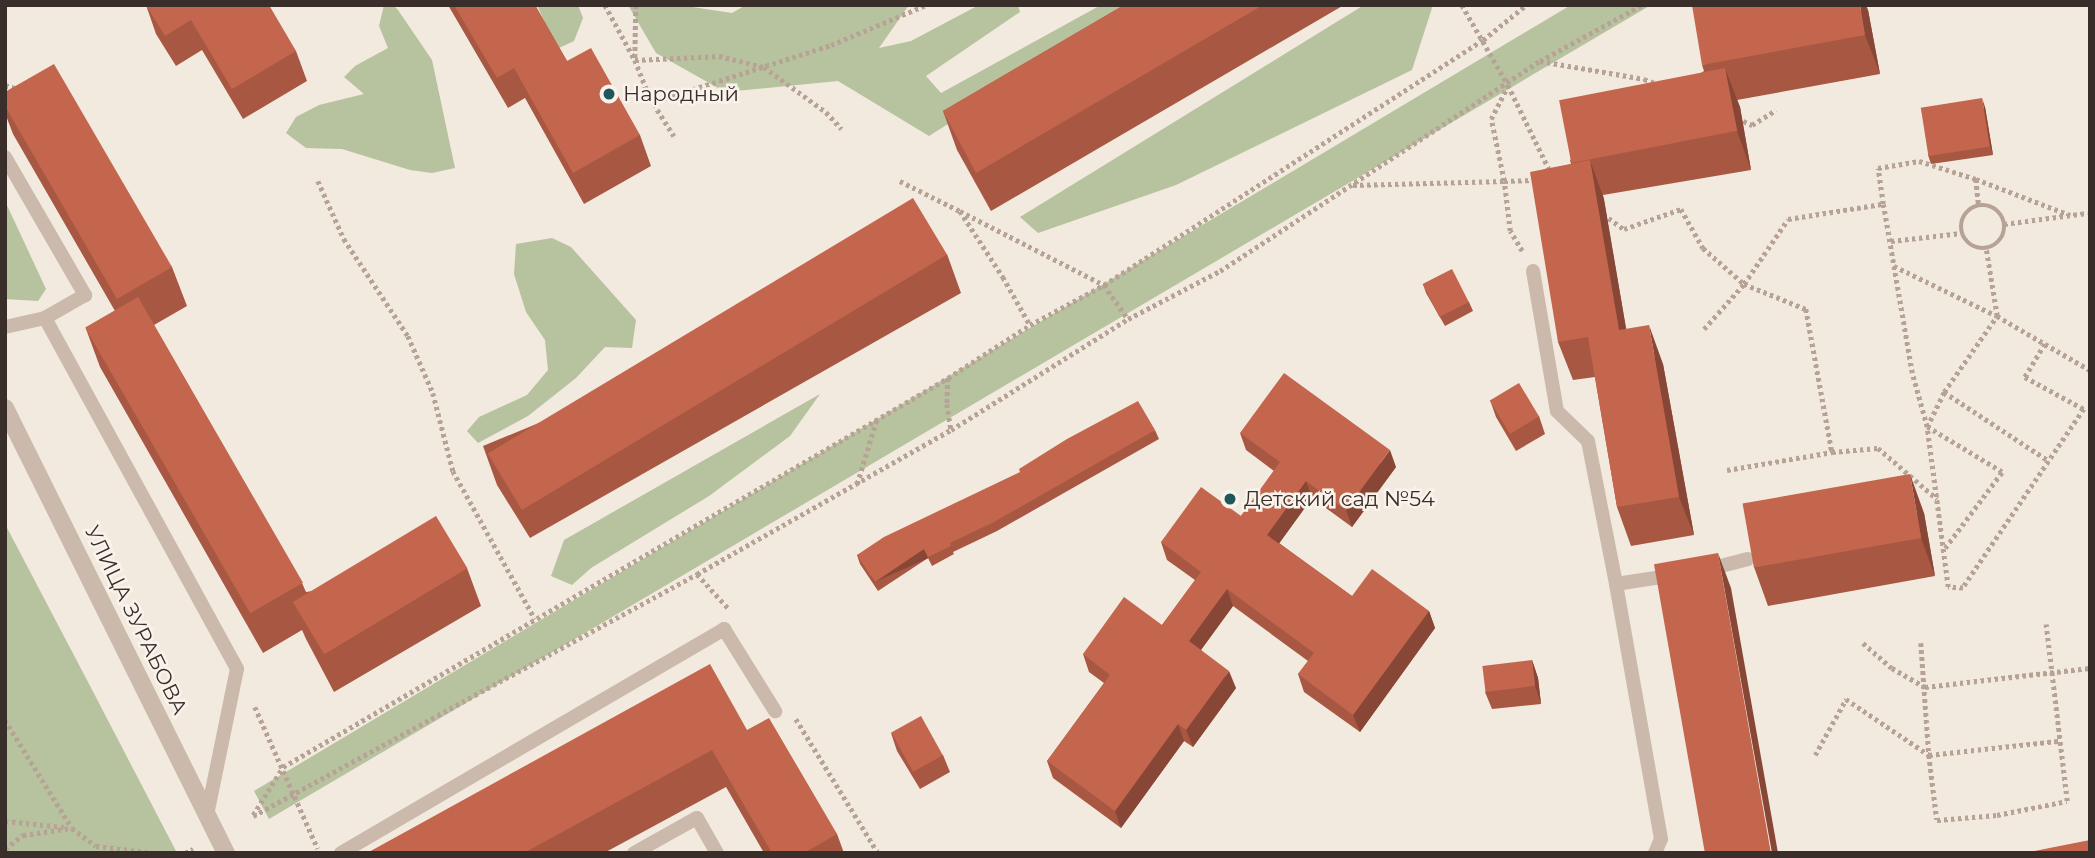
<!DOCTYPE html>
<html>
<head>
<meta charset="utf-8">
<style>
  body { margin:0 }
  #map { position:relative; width:2095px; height:858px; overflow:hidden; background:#f2e9df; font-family:Montserrat,sans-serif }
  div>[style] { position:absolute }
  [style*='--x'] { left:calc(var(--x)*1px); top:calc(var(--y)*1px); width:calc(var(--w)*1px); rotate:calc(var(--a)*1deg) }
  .green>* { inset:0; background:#b7c29f }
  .path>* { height:4.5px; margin-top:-2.25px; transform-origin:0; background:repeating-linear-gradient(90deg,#b7a395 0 3.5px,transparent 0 7px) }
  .path>.ring { margin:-2.25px; padding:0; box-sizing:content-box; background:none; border:4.5px solid #b7a395; border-radius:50% }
  .lane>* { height:14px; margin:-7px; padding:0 7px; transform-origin:7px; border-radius:7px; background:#cbb9ab }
  .street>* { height:18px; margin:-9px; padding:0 9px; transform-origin:9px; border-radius:9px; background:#cbb9ab }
  .wall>* { inset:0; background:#a85842 }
  .shaded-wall>* { inset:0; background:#884736; transform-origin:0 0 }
  .building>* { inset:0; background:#c3664d; transform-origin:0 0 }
  .dots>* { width:19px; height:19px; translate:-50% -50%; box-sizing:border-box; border:4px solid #faf3ec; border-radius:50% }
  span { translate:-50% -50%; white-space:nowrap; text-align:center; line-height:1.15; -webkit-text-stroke:5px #faf3ec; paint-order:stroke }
  .poi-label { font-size:21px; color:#392e2a }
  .left { translate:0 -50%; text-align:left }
  .street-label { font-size:21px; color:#392e2a }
  .frame { position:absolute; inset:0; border:7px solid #392e2a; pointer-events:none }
</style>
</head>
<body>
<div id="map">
  <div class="green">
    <div style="clip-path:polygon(384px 5px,393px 5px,398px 10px,432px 60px,455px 168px,432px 173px,410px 170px,342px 149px,306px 148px,286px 133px,296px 117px,319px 105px,364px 94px,344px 77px,355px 66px,388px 48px,379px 26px)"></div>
    <div style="clip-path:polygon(537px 5px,578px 5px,583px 18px,574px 41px,559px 48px,551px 37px)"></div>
    <div style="clip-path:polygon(628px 5px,679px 5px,732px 13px,746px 5px,909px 5px,879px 48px,911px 41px,979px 5px,1018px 5px,1020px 12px,926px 76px,941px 93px,1101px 5px,1137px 5px,929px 136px,838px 81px,725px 92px,656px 53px)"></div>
    <div style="clip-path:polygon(1364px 5px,1433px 5px,1412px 70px,1176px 185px,1038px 233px,1020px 217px)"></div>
    <div style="clip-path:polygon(1571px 5px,1651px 5px,269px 819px,254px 791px)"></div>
    <div style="clip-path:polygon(5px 201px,46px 289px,38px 301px,5px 299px)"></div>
    <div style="clip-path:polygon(552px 238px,571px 247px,636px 320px,632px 348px,605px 347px,576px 378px,528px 416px,478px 443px,467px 431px,479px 417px,527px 395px,548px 370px,545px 340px,526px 312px,514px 274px,516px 244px)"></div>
    <div style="clip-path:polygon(820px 394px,790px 436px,709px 496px,591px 568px,572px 585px,551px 576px,564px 540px)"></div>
    <div style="clip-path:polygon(5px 524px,88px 682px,177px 853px,5px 853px)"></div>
  </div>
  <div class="path">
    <div style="--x:605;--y:5;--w:63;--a:61.4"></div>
    <div style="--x:635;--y:60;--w:41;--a:68.5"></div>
    <div style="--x:650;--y:98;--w:45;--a:57.7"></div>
    <div style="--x:636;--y:5;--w:55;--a:91"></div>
    <div style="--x:635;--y:60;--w:84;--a:-2.7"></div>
    <div style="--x:719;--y:56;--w:46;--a:13.7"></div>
    <div style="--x:764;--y:67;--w:77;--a:36"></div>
    <div style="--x:826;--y:112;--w:23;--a:47"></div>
    <div style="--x:1462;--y:5;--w:92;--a:60.1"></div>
    <div style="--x:1508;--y:85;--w:98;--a:64"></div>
    <div style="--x:1540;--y:61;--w:106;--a:9.8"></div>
    <div style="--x:1644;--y:79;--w:12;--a:20"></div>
    <div style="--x:5;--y:85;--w:10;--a:17"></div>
    <div style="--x:650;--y:98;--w:9;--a:13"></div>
    <div style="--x:659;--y:100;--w:181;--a:-17.7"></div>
    <div style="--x:831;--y:45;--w:103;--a:-22.8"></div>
    <div style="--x:1737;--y:118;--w:17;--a:25"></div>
    <div style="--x:1752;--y:125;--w:28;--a:-32"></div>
    <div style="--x:1976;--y:179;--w:101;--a:21"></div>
    <div style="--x:318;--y:181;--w:64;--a:65.9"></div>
    <div style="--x:344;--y:239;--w:116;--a:56.6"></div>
    <div style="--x:408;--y:336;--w:62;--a:66.3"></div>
    <div style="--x:433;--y:393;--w:81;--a:75.6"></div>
    <div style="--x:453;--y:471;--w:169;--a:61"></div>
    <div style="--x:900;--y:181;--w:67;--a:26.6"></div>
    <div style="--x:960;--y:211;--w:79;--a:56.9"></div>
    <div style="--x:1003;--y:277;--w:55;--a:60.6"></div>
    <div style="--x:1353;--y:185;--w:151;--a:-1.5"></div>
    <div style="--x:1504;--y:181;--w:63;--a:-101.8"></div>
    <div style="--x:1491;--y:119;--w:37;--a:-63"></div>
    <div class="ring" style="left:1961px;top:205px;width:39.5px;height:39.5px"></div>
    <div style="--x:960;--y:211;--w:162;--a:27.2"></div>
    <div style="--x:1104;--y:285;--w:42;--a:54.8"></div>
    <div style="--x:1603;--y:214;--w:26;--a:36"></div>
    <div style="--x:1624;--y:229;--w:60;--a:-19.3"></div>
    <div style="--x:1681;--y:209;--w:45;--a:60.6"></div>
    <div style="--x:1703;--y:248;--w:55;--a:41.3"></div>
    <div style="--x:1744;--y:284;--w:67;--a:22"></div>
    <div style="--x:1806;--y:309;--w:145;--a:79.7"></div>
    <div style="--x:2004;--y:224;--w:84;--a:-7.5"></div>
    <div style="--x:1891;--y:241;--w:71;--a:-6.4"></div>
    <div style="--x:1522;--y:251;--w:23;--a:-121"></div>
    <div style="--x:1510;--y:231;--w:50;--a:-96.8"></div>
    <div style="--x:1504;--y:181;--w:32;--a:-2"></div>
    <div style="--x:1894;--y:266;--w:114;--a:25.9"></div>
    <div style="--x:1997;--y:316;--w:56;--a:30.3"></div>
    <div style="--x:2045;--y:344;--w:39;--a:121"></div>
    <div style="--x:2025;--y:377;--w:67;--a:28.5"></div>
    <div style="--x:2084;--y:409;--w:216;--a:124.1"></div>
    <div style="--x:1963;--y:588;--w:15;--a:-176"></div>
    <div style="--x:1948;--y:587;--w:161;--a:-97.5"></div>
    <div style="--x:1927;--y:427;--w:56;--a:-105.5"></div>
    <div style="--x:1912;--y:373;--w:171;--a:-99.7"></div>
    <div style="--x:1883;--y:204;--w:36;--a:-98"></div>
    <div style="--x:1878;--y:168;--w:42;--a:-9.7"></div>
    <div style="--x:1919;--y:161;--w:60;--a:17.5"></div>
    <div style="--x:1976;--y:179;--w:27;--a:84"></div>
    <div style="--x:1704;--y:329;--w:60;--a:-48.4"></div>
    <div style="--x:1744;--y:284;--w:78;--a:-55.9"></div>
    <div style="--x:1788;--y:219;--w:95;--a:-9.1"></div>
    <div style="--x:2045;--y:344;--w:52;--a:30"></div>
    <div style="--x:948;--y:378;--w:26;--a:92"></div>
    <div style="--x:947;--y:404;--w:26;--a:81"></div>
    <div style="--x:1944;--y:392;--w:126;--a:33.3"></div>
    <div style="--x:1727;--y:470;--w:107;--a:-9.7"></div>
    <div style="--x:1832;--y:452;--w:46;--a:-5"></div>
    <div style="--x:1878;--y:448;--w:78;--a:40.8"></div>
    <div style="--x:857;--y:484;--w:69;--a:-73.1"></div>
    <div style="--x:1945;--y:548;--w:95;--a:-53.1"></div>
    <div style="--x:2002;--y:472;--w:87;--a:-149"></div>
    <div style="--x:1927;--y:427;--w:39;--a:-64"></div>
    <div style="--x:1944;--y:392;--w:93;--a:-55.1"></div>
    <div style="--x:1997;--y:316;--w:68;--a:-99.3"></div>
    <div style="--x:697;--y:574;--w:46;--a:47.6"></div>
    <div style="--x:1863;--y:643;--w:38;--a:41"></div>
    <div style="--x:1892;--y:668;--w:38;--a:30"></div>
    <div style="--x:1925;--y:687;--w:166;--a:-6.6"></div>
    <div style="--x:1921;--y:643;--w:112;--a:85.9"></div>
    <div style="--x:1929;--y:755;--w:130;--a:-6.2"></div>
    <div style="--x:255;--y:707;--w:155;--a:66.1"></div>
    <div style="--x:796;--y:719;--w:157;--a:58.5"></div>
    <div style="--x:5;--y:720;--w:127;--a:58.2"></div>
    <div style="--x:72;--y:828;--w:30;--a:37"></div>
    <div style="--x:96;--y:846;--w:58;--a:6.9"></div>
    <div style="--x:1815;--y:755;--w:64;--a:-61"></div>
    <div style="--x:1846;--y:699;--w:100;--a:34"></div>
    <div style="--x:1929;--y:755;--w:65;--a:83"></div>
    <div style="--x:1937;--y:820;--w:60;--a:-4.8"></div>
    <div style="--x:1997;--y:815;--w:71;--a:-11.3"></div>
    <div style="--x:2067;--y:801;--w:178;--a:-96.8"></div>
    <div style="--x:253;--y:815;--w:57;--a:-58"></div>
    <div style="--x:283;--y:767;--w:770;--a:-30.33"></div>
    <div style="--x:948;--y:378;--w:98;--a:-32.9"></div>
    <div style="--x:1030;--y:325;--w:84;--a:-28.4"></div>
    <div style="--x:1104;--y:285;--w:451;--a:-32.9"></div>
    <div style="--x:1483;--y:40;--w:55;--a:-39.1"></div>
    <div style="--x:253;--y:816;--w:506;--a:-28.59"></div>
    <div style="--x:697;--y:574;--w:292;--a:-29.6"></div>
    <div style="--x:951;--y:430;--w:209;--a:-32.1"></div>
    <div style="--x:1128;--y:319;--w:104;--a:-27.6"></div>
    <div style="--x:1220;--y:271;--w:383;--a:-33.3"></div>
    <div style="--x:1540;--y:61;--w:116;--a:-28.8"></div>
    <div style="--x:5;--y:821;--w:59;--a:5.8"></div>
    <div style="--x:5;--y:849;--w:23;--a:-38"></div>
    <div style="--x:23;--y:835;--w:49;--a:-8.1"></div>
    <div style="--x:185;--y:853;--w:9;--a:-27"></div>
  </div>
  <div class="lane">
    <div style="--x:5;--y:157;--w:160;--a:59.9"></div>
    <div style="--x:85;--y:295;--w:46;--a:150.1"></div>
    <div style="--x:45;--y:318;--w:41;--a:167.3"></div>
    <div style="--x:1533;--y:271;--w:142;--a:80.3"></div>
    <div style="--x:1557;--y:411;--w:43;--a:44.1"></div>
    <div style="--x:1588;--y:441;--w:146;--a:78.9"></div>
    <div style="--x:45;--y:318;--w:400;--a:61.3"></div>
    <div style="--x:237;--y:669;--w:149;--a:101.6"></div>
    <div style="--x:1705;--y:570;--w:44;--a:-14.3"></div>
    <div style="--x:341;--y:853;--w:444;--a:-30.3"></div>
    <div style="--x:724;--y:629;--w:97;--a:58.1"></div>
    <div style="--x:634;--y:853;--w:72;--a:-29.1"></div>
    <div style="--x:697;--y:818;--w:40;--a:60.3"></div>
    <div style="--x:1655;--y:853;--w:15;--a:-67"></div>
    <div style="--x:1661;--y:839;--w:259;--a:-100"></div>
    <div style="--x:1616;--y:584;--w:60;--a:-8.7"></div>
  </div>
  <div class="street">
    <div style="--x:5;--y:408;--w:497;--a:63.6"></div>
  </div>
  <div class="wall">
    <div style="clip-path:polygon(146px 5px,296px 51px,307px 81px,243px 119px,202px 50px,176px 66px,156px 34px)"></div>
    <div style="clip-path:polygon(448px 5px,535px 5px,567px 61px,640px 135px,651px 166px,584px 204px,525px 98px,508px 108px)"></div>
    <div style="clip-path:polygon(1124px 5px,1344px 5px,991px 211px,957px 150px,943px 111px)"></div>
    <div style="clip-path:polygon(1868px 10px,1880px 74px,1737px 100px,1740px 107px,1751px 170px,1603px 195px,1626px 329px,1663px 364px,1694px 535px,1631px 546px,1617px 507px,1595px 377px,1573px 380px,1558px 342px,1571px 164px,1570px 160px,1704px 71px,1702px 65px)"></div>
    <div style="clip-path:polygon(5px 92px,172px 267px,187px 306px,154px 325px,302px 583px,306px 592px,467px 568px,481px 606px,334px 692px,306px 639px,302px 630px,263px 653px,100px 367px,86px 329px,115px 311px,13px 134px,5px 113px)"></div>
    <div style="clip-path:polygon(1985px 107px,1993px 155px,1931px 164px,1928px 155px)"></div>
    <div style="clip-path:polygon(947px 254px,961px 293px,530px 538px,497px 485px,483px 446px)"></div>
    <div style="clip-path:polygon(1423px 284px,1469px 302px,1473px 311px,1445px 326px,1426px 293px)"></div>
    <div style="clip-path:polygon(1490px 400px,1539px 416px,1545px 434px,1516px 451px,1496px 417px)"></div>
    <div style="clip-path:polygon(1155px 430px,1159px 439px,997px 531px,953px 552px,954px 554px,932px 566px,928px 558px,878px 591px,860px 564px,857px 555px)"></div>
    <div style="clip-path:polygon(1240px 433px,1396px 467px,1352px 527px,1312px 498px,1279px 543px,1352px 596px,1429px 611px,1435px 628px,1360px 732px,1304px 692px,1298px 674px,1308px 661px,1233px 606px,1201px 650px,1236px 688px,1193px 747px,1184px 741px,1121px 828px,1053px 778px,1047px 761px,1104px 683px,1089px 672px,1083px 654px,1162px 625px,1195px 580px,1167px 560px,1161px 542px,1241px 516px,1274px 471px,1246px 450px)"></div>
    <div style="clip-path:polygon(1924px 513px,1935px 576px,1768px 606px,1754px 567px)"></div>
    <div style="clip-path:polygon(1532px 660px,1538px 678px,1541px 704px,1492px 709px,1485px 692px)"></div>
    <div style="clip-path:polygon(747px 730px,837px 834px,844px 853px,764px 853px,726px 787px,604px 853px,367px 853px)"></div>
    <div style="clip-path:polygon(891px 733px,943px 755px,950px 772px,920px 789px,897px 751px)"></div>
  </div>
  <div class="shaded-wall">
    <div style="clip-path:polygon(1860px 5px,1866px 5px,1868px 10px,1880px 74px,1865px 35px)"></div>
    <div style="clip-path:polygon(1725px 68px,1740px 107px,1751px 170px,1737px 131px)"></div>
    <div style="clip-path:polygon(1982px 98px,1985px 107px,1993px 155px,1990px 146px)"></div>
    <div style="clip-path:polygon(1590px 160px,1604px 199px,1633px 369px,1619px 330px)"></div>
    <div style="clip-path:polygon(1649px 325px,1663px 364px,1694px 535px,1679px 497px)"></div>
    <div style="clip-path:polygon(1390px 450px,1396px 467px,1352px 527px,1346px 510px)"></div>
    <div style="clip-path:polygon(1910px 474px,1924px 513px,1935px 576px,1921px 538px)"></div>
    <div style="clip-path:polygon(1306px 481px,1312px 498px,1273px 552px,1267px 535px)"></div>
    <div style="left:924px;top:549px;width:10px;height:59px;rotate:66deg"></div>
    <div style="clip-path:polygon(1718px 553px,1731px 588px,1778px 853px,1772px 853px)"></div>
    <div style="clip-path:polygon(1227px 589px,1233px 606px,1195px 658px,1189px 641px)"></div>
    <div style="clip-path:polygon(1429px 611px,1435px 628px,1360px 732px,1353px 715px)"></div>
    <div style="clip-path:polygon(1532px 660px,1538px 678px,1541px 704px,1535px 686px)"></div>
    <div style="clip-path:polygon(1229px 671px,1236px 688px,1193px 747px,1186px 730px)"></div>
    <div style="clip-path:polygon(1178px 724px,1184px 741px,1121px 828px,1115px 811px)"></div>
  </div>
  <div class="building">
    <div style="clip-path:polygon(146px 5px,269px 5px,296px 51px,232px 89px,191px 20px,165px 36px)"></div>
    <div style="clip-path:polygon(454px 5px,535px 5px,567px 61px,591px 48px,640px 135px,573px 173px,514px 68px,497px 78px)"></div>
    <div style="clip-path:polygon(1124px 5px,1263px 5px,976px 173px,943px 111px)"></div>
    <div style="clip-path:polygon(1692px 5px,1860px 5px,1865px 35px,1702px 65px)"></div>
    <div style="clip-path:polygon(54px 64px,172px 267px,117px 299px,5px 106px,5px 92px)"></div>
    <div style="left:1725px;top:68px;width:64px;height:169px;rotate:79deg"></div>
    <div style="left:1982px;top:98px;width:49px;height:62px;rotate:81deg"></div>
    <div style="clip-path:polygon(1590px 160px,1619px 330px,1649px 325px,1679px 497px,1617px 507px,1588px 337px,1558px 342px,1530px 172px)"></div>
    <div style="left:913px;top:198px;width:66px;height:496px;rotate:59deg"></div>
    <div style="left:1452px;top:269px;width:37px;height:33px;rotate:63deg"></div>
    <div style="left:138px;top:297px;width:330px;height:61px;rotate:60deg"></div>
    <div style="clip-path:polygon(1284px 373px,1390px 450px,1346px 510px,1306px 481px,1267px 535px,1352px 596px,1372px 569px,1429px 611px,1353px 715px,1298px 674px,1314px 653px,1227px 589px,1189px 641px,1229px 671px,1186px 730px,1178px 724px,1115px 811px,1047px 761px,1110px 675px,1083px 654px,1124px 597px,1162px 625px,1201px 572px,1161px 542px,1201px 487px,1241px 516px,1280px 462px,1240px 433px)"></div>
    <div style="left:1519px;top:383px;width:39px;height:34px;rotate:59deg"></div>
    <div style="clip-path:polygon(1138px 401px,1155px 430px,994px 522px,950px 543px,951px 546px,928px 557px,924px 549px,875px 582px,857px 555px,884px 537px,1020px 472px,1019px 469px,1067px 439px)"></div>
    <div style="left:1910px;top:474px;width:65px;height:170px;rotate:80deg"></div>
    <div style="left:436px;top:516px;width:61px;height:167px;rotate:59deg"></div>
    <div style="left:1718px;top:553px;width:305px;height:65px;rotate:80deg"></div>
    <div style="left:1532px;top:660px;width:26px;height:50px;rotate:83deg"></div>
    <div style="clip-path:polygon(710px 664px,747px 730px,769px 718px,837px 834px,804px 853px,772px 853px,712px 750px,524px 853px,367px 853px)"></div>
    <div style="left:921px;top:716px;width:45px;height:34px;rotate:61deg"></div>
    <div style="clip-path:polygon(2090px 840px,2090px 853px,2025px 853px)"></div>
  </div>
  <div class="dots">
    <div style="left:609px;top:94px;background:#20575a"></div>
    <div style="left:1230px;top:499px;background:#20575a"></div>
  </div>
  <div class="poi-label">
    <span class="left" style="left:623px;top:94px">Народный</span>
    <span class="left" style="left:1244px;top:499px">Детский сад №54</span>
  </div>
  <div class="street-label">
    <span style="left:136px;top:620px;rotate:64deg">УЛИЦА ЗУРАБОВА</span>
  </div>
  <div class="frame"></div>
</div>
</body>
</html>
